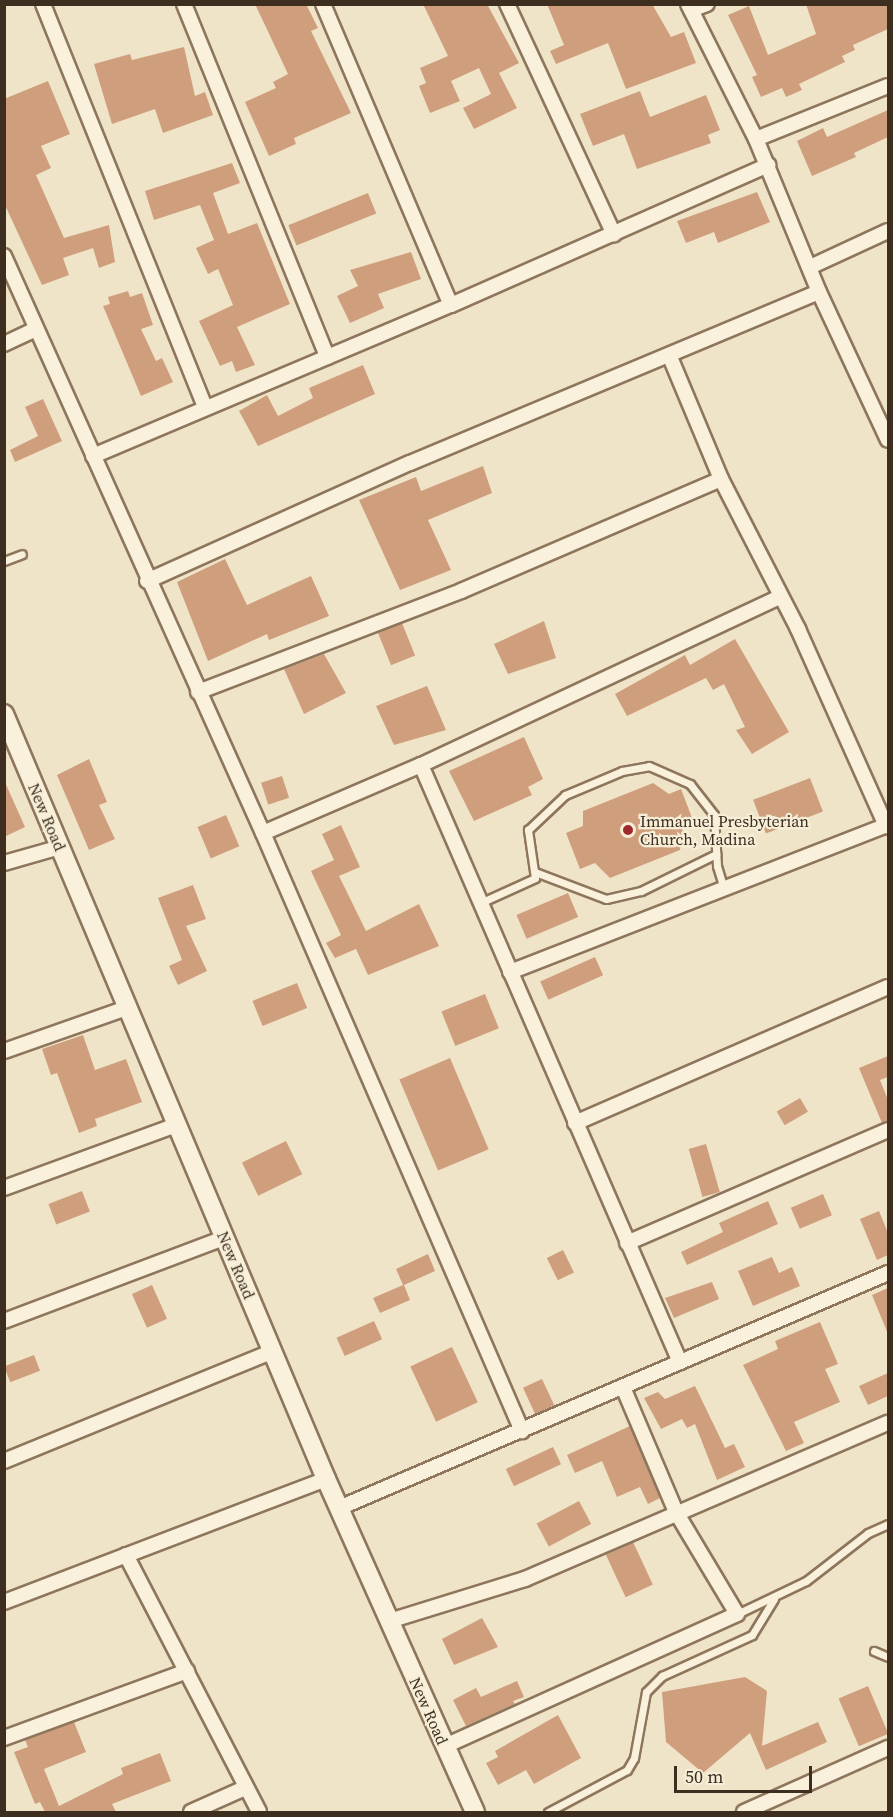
<!DOCTYPE html>
<html>
<head>
<meta charset="utf-8">
<style>
  body { margin:0 }
  #map { position:relative; width:893px; height:1817px; overflow:hidden; background:#f0e4c8; font-family:"Source Serif 4",serif }
  div>[style] { position:absolute }
  [style*='--x'] { left:calc(var(--x)*1px); top:calc(var(--y)*1px); width:calc(var(--w)*1px); rotate:calc(var(--a)*1deg) }
  .building>* { inset:0; background:#cf9f7d; transform-origin:0 0 }
  .roads { filter:drop-shadow(2px 0 #8d765c) drop-shadow(-2px 0 #8d765c) drop-shadow(0 2px #8d765c) drop-shadow(0 -2px #8d765c) }
  .service>* { height:7px; margin:-3.5px; padding:0 3.5px; transform-origin:3.5px; border-radius:3.5px; background:#faf1dc }
  .minor>* { height:14px; margin:-7px; padding:0 7px; transform-origin:7px; border-radius:7px; background:#faf1dc }
  .tertiary>* { height:18px; margin:-9px; padding:0 9px; transform-origin:9px; border-radius:9px; background:#faf1dc }
  .dots>* { width:16px; height:16px; translate:-50% -50%; box-sizing:border-box; border:3px solid #f7eed8; border-radius:50% }
  span { translate:-50% -50%; white-space:nowrap; text-align:center; line-height:1.15; -webkit-text-stroke:4.5px #f7eed8; paint-order:stroke }
  .street-label { font-size:16px; color:#3d2e20 }
  .poi-label { font-size:16px; color:#3d2e20 }
  .left { translate:0 -50%; text-align:left }
  .frame { position:absolute; inset:0; border:6px solid #3d2e20; pointer-events:none }
  .scale { position:absolute; left:674px; top:1766px; width:138px; height:27px; box-sizing:border-box; border:3px solid #3d2e20; border-top:0; padding-left:8px; font-size:18px; line-height:21px; white-space:nowrap; color:#3d2e20; -webkit-text-stroke:4px #f7eed8; paint-order:stroke }
</style>
</head>
<body>
<div id="map">
  <div class="building">
    <div style="clip-path:polygon(255px 4px,306px 4px,318px 28px,311px 31px,351px 113px,294px 138px,296px 144px,269px 156px,245px 102px,276px 88px,273px 82px,288px 74px)"></div>
    <div style="clip-path:polygon(423px 4px,487px 4px,519px 63px,499px 73px,517px 108px,474px 129px,463px 108px,491px 94px,479px 68px,451px 81px,460px 101px,430px 113px,419px 86px,426px 83px,420px 68px,448px 56px)"></div>
    <div style="clip-path:polygon(547px 4px,652px 4px,671px 37px,684px 32px,696px 63px,626px 89px,608px 43px,556px 64px,550px 51px,564px 45px)"></div>
    <div style="clip-path:polygon(806px 4px,888px 4px,888px 29px,853px 45px,855px 50px,842px 56px,845px 62px,799px 84px,802px 90px,786px 97px,782px 88px,761px 97px,752px 77px,757px 75px,728px 15px,749px 6px,768px 55px,816px 34px)"></div>
    <div style="clip-path:polygon(184px 47px,195px 96px,205px 92px,213px 115px,163px 133px,155px 109px,112px 124px,94px 64px,130px 54px,132px 60px)"></div>
    <div style="clip-path:polygon(48px 81px,70px 134px,41px 146px,51px 168px,36px 175px,64px 238px,109px 225px,115px 262px,99px 268px,93px 248px,63px 258px,69px 275px,42px 285px,4px 203px,4px 99px)"></div>
    <div style="clip-path:polygon(640px 91px,650px 117px,706px 95px,720px 130px,708px 135px,711px 143px,637px 169px,624px 134px,593px 146px,580px 114px)"></div>
    <div style="clip-path:polygon(888px 110px,888px 137px,854px 153px,856px 157px,812px 176px,797px 141px,823px 128px,827px 137px)"></div>
    <div style="clip-path:polygon(232px 163px,240px 183px,213px 193px,228px 234px,257px 223px,290px 304px,237px 327px,255px 365px,236px 372px,232px 361px,220px 366px,199px 321px,233px 305px,218px 269px,208px 274px,196px 248px,214px 240px,200px 205px,154px 220px,145px 191px)"></div>
    <div style="clip-path:polygon(757px 192px,770px 222px,718px 243px,714px 232px,686px 243px,677px 221px)"></div>
    <div style="left:368px;top:193px;width:22px;height:86px;rotate:68deg"></div>
    <div style="clip-path:polygon(411px 252px,421px 279px,378px 294px,384px 308px,350px 323px,337px 296px,358px 286px,350px 270px)"></div>
    <div style="clip-path:polygon(128px 291px,130px 297px,142px 293px,153px 325px,141px 329px,156px 361px,162px 358px,173px 382px,141px 396px,103px 306px,110px 304px,108px 297px)"></div>
    <div style="clip-path:polygon(363px 365px,375px 394px,258px 446px,239px 411px,267px 395px,278px 416px,313px 398px,309px 388px)"></div>
    <div style="clip-path:polygon(43px 399px,62px 441px,15px 462px,10px 450px,38px 436px,25px 407px)"></div>
    <div style="clip-path:polygon(483px 466px,492px 493px,428px 520px,451px 570px,400px 590px,359px 500px,416px 477px,421px 491px)"></div>
    <div style="clip-path:polygon(225px 559px,247px 605px,311px 576px,329px 616px,269px 640px,267px 634px,208px 661px,177px 582px)"></div>
    <div style="clip-path:polygon(544px 621px,556px 658px,508px 674px,494px 644px)"></div>
    <div style="left:402px;top:623px;width:35px;height:26px;rotate:68deg"></div>
    <div style="clip-path:polygon(735px 639px,789px 732px,752px 754px,736px 730px,745px 727px,724px 684px,713px 690px,706px 678px,627px 716px,615px 694px,685px 655px,690px 665px)"></div>
    <div style="clip-path:polygon(324px 654px,346px 693px,304px 714px,284px 669px)"></div>
    <div style="clip-path:polygon(427px 686px,446px 730px,394px 745px,376px 706px)"></div>
    <div style="clip-path:polygon(524px 737px,543px 779px,528px 787px,532px 795px,474px 821px,449px 771px)"></div>
    <div style="clip-path:polygon(89px 759px,107px 802px,99px 805px,115px 839px,89px 850px,57px 775px)"></div>
    <div style="left:282px;top:776px;width:23px;height:22px;rotate:72deg"></div>
    <div style="left:810px;top:778px;width:36px;height:61px;rotate:69deg"></div>
    <div style="clip-path:polygon(4px 780px,25px 827px,4px 837px)"></div>
    <div style="clip-path:polygon(653px 783px,669px 794px,681px 789px,694px 823px,683px 827px,680px 850px,610px 878px,595px 863px,580px 869px,566px 833px,583px 826px,583px 811px)"></div>
    <div style="left:226px;top:815px;width:34px;height:31px;rotate:67deg"></div>
    <div style="clip-path:polygon(341px 825px,360px 867px,339px 876px,366px 931px,419px 904px,439px 946px,368px 975px,356px 949px,335px 958px,326px 943px,341px 935px,311px 871px,334px 860px,322px 834px)"></div>
    <div style="clip-path:polygon(193px 885px,206px 919px,186px 926px,207px 971px,178px 985px,169px 966px,182px 960px,158px 898px)"></div>
    <div style="left:568px;top:893px;width:26px;height:56px;rotate:67deg"></div>
    <div style="left:595px;top:957px;width:20px;height:60px;rotate:66deg"></div>
    <div style="left:297px;top:983px;width:27px;height:48px;rotate:68deg"></div>
    <div style="left:485px;top:994px;width:37px;height:47px;rotate:68deg"></div>
    <div style="clip-path:polygon(83px 1035px,95px 1070px,126px 1059px,142px 1102px,95px 1119px,97px 1126px,79px 1133px,57px 1073px,51px 1075px,42px 1049px)"></div>
    <div style="clip-path:polygon(888px 1056px,888px 1077px,880px 1080px,888px 1100px,888px 1121px,882px 1123px,859px 1068px)"></div>
    <div style="left:450px;top:1058px;width:99px;height:55px;rotate:67deg"></div>
    <div style="left:800px;top:1098px;width:16px;height:27px;rotate:60deg"></div>
    <div style="left:286px;top:1141px;width:37px;height:49px;rotate:64deg"></div>
    <div style="left:706px;top:1144px;width:50px;height:18px;rotate:74deg"></div>
    <div style="left:82px;top:1191px;width:22px;height:36px;rotate:69deg"></div>
    <div style="left:823px;top:1194px;width:23px;height:35px;rotate:67deg"></div>
    <div style="clip-path:polygon(768px 1201px,778px 1224px,687px 1265px,681px 1252px,723px 1232px,719px 1223px)"></div>
    <div style="clip-path:polygon(879px 1211px,888px 1233px,888px 1255px,877px 1260px,860px 1219px)"></div>
    <div style="left:563px;top:1250px;width:25px;height:18px;rotate:64deg"></div>
    <div style="clip-path:polygon(428px 1254px,435px 1271px,404px 1285px,410px 1300px,380px 1313px,373px 1298px,403px 1285px,396px 1269px)"></div>
    <div style="clip-path:polygon(772px 1257px,779px 1273px,792px 1267px,800px 1286px,753px 1306px,738px 1271px)"></div>
    <div style="clip-path:polygon(712px 1282px,719px 1299px,674px 1318px,665px 1298px)"></div>
    <div style="left:152px;top:1285px;width:37px;height:22px;rotate:66deg"></div>
    <div style="clip-path:polygon(888px 1288px,888px 1334px,872px 1295px)"></div>
    <div style="left:374px;top:1321px;width:20px;height:41px;rotate:66deg"></div>
    <div style="clip-path:polygon(820px 1322px,838px 1364px,825px 1369px,840px 1402px,794px 1422px,804px 1443px,786px 1451px,743px 1365px,778px 1349px,775px 1341px)"></div>
    <div style="left:452px;top:1347px;width:61px;height:46px;rotate:65deg"></div>
    <div style="left:34px;top:1355px;width:17px;height:32px;rotate:69deg"></div>
    <div style="clip-path:polygon(888px 1373px,888px 1396px,868px 1405px,859px 1386px)"></div>
    <div style="left:542px;top:1379px;width:29px;height:21px;rotate:65deg"></div>
    <div style="clip-path:polygon(695px 1386px,725px 1448px,734px 1444px,745px 1467px,717px 1480px,695px 1424px,687px 1428px,682px 1419px,661px 1429px,644px 1398px,658px 1392px,665px 1399px)"></div>
    <div style="clip-path:polygon(630px 1426px,660px 1498px,648px 1504px,640px 1487px,617px 1497px,602px 1461px,575px 1473px,567px 1455px)"></div>
    <div style="left:553px;top:1447px;width:19px;height:52px;rotate:65deg"></div>
    <div style="left:579px;top:1501px;width:26px;height:48px;rotate:62deg"></div>
    <div style="left:633px;top:1542px;width:47px;height:30px;rotate:65deg"></div>
    <div style="clip-path:polygon(482px 1618px,498px 1647px,454px 1665px,442px 1639px)"></div>
    <div style="clip-path:polygon(745px 1677px,767px 1691px,762px 1746px,818px 1722px,827px 1742px,766px 1770px,750px 1733px,703px 1773px,666px 1742px,662px 1692px)"></div>
    <div style="clip-path:polygon(517px 1681px,524px 1697px,513px 1701px,515px 1704px,466px 1726px,453px 1700px,476px 1688px,481px 1697px)"></div>
    <div style="left:868px;top:1686px;width:52px;height:32px;rotate:67deg"></div>
    <div style="clip-path:polygon(558px 1715px,581px 1758px,534px 1784px,526px 1770px,498px 1785px,486px 1763px,498px 1757px,495px 1751px)"></div>
    <div style="clip-path:polygon(74px 1722px,86px 1752px,44px 1769px,59px 1806px,123px 1774px,121px 1768px,160px 1753px,171px 1781px,112px 1804px,116px 1812px,45px 1812px,40px 1802px,35px 1804px,14px 1752px,28px 1747px,25px 1740px)"></div>
  </div>
  <div class="roads">
    <div class="service">
      <div style="--x:4;--y:561;--w:19;--a:-21"></div>
      <div style="--x:535;--y:872;--w:76;--a:20.8"></div>
      <div style="--x:606;--y:899;--w:36;--a:-13"></div>
      <div style="--x:641;--y:891;--w:84;--a:-26.3"></div>
      <div style="--x:480;--y:903;--w:60;--a:-24.4"></div>
      <div style="--x:535;--y:878;--w:49;--a:-98.3"></div>
      <div style="--x:528;--y:830;--w:51;--a:-43.4"></div>
      <div style="--x:565;--y:795;--w:62;--a:-22.8"></div>
      <div style="--x:622;--y:771;--w:27;--a:-10"></div>
      <div style="--x:649;--y:766;--w:45;--a:23.7"></div>
      <div style="--x:690;--y:784;--w:39;--a:52"></div>
      <div style="--x:714;--y:815;--w:51;--a:86.6"></div>
      <div style="--x:717;--y:866;--w:24;--a:73"></div>
      <div style="--x:737;--y:1614;--w:76;--a:-25.6"></div>
      <div style="--x:806;--y:1581;--w:78;--a:-37.7"></div>
      <div style="--x:868;--y:1533;--w:22;--a:-24"></div>
      <div style="--x:874;--y:1651;--w:15;--a:23"></div>
      <div style="--x:548;--y:1812;--w:89;--a:-28"></div>
      <div style="--x:627;--y:1770;--w:14;--a:-60"></div>
      <div style="--x:634;--y:1758;--w:67;--a:-79.7"></div>
      <div style="--x:646;--y:1692;--w:23;--a:-45"></div>
      <div style="--x:662;--y:1676;--w:99;--a:-24.5"></div>
      <div style="--x:752;--y:1635;--w:42;--a:-58.6"></div>
    </div>
    <div class="minor">
      <div style="--x:43;--y:4;--w:434;--a:68.1"></div>
      <div style="--x:184;--y:4;--w:381;--a:67.9"></div>
      <div style="--x:323;--y:4;--w:327;--a:67"></div>
      <div style="--x:507;--y:4;--w:254;--a:65.1"></div>
      <div style="--x:688;--y:4;--w:151;--a:63.3"></div>
      <div style="--x:756;--y:139;--w:165;--a:67.6"></div>
      <div style="--x:819;--y:292;--w:163;--a:65"></div>
      <div style="--x:691;--y:10;--w:17;--a:-21"></div>
      <div style="--x:756;--y:139;--w:142;--a:-21.9"></div>
      <div style="--x:4;--y:256;--w:632;--a:65.83"></div>
      <div style="--x:263;--y:833;--w:652;--a:66.58"></div>
      <div style="--x:810;--y:267;--w:86;--a:-24.8"></div>
      <div style="--x:4;--y:344;--w:35;--a:-25"></div>
      <div style="--x:670;--y:357;--w:132;--a:67.3"></div>
      <div style="--x:721;--y:479;--w:169;--a:62.8"></div>
      <div style="--x:798;--y:629;--w:216;--a:65.9"></div>
      <div style="--x:93;--y:456;--w:389;--a:-22.9"></div>
      <div style="--x:451;--y:305;--w:347;--a:-23.8"></div>
      <div style="--x:147;--y:581;--w:288;--a:-24.2"></div>
      <div style="--x:410;--y:463;--w:443;--a:-22.7"></div>
      <div style="--x:198;--y:692;--w:282;--a:-21"></div>
      <div style="--x:461;--y:591;--w:283;--a:-23.3"></div>
      <div style="--x:421;--y:765;--w:651;--a:66.55"></div>
      <div style="--x:263;--y:833;--w:172;--a:-23.3"></div>
      <div style="--x:421;--y:765;--w:396;--a:-25.1"></div>
      <div style="--x:4;--y:863;--w:58;--a:-15.9"></div>
      <div style="--x:510;--y:972;--w:406;--a:-21.3"></div>
      <div style="--x:4;--y:1051;--w:130;--a:-19.3"></div>
      <div style="--x:575;--y:1123;--w:341;--a:-23.5"></div>
      <div style="--x:4;--y:1188;--w:183;--a:-20.1"></div>
      <div style="--x:627;--y:1243;--w:284;--a:-23.4"></div>
      <div style="--x:4;--y:1321;--w:235;--a:-20.7"></div>
      <div style="--x:4;--y:1461;--w:291;--a:-22.2"></div>
      <div style="--x:339;--y:1508;--w:597;--a:-23.17"></div>
      <div style="--x:126;--y:1555;--w:289;--a:62.6"></div>
      <div style="--x:4;--y:1602;--w:345;--a:-20.9"></div>
      <div style="--x:389;--y:1621;--w:142;--a:-17.2"></div>
      <div style="--x:525;--y:1579;--w:395;--a:-23.3"></div>
      <div style="--x:4;--y:1738;--w:195;--a:-20.1"></div>
      <div style="--x:445;--y:1746;--w:320;--a:-24.3"></div>
      <div style="--x:737;--y:1614;--w:119;--a:-120.9"></div>
      <div style="--x:676;--y:1512;--w:136;--a:-113"></div>
      <div style="--x:191;--y:1812;--w:59;--a:-24"></div>
      <div style="--x:744;--y:1812;--w:158;--a:-24"></div>
    </div>
    <div class="tertiary">
      <div style="--x:4;--y:714;--w:830;--a:67.17"></div>
      <div style="--x:326;--y:1479;--w:365;--a:65.9"></div>
    </div>
  </div>
  <div class="dots">
    <div style="left:628px;top:830px;background:#9e2a2b"></div>
  </div>
  <div class="street-label">
    <span style="left:47px;top:817px;rotate:67deg">New Road</span>
    <span style="left:236px;top:1265px;rotate:67deg">New Road</span>
    <span style="left:429px;top:1711px;rotate:66deg">New Road</span>
  </div>
  <div class="poi-label">
    <span class="left" style="left:640px;top:830px">Immanuel Presbyterian<br>Church, Madina</span>
  </div>
  <div class="frame"></div>
  <div class="scale">50 m</div>
</div>
</body>
</html>
